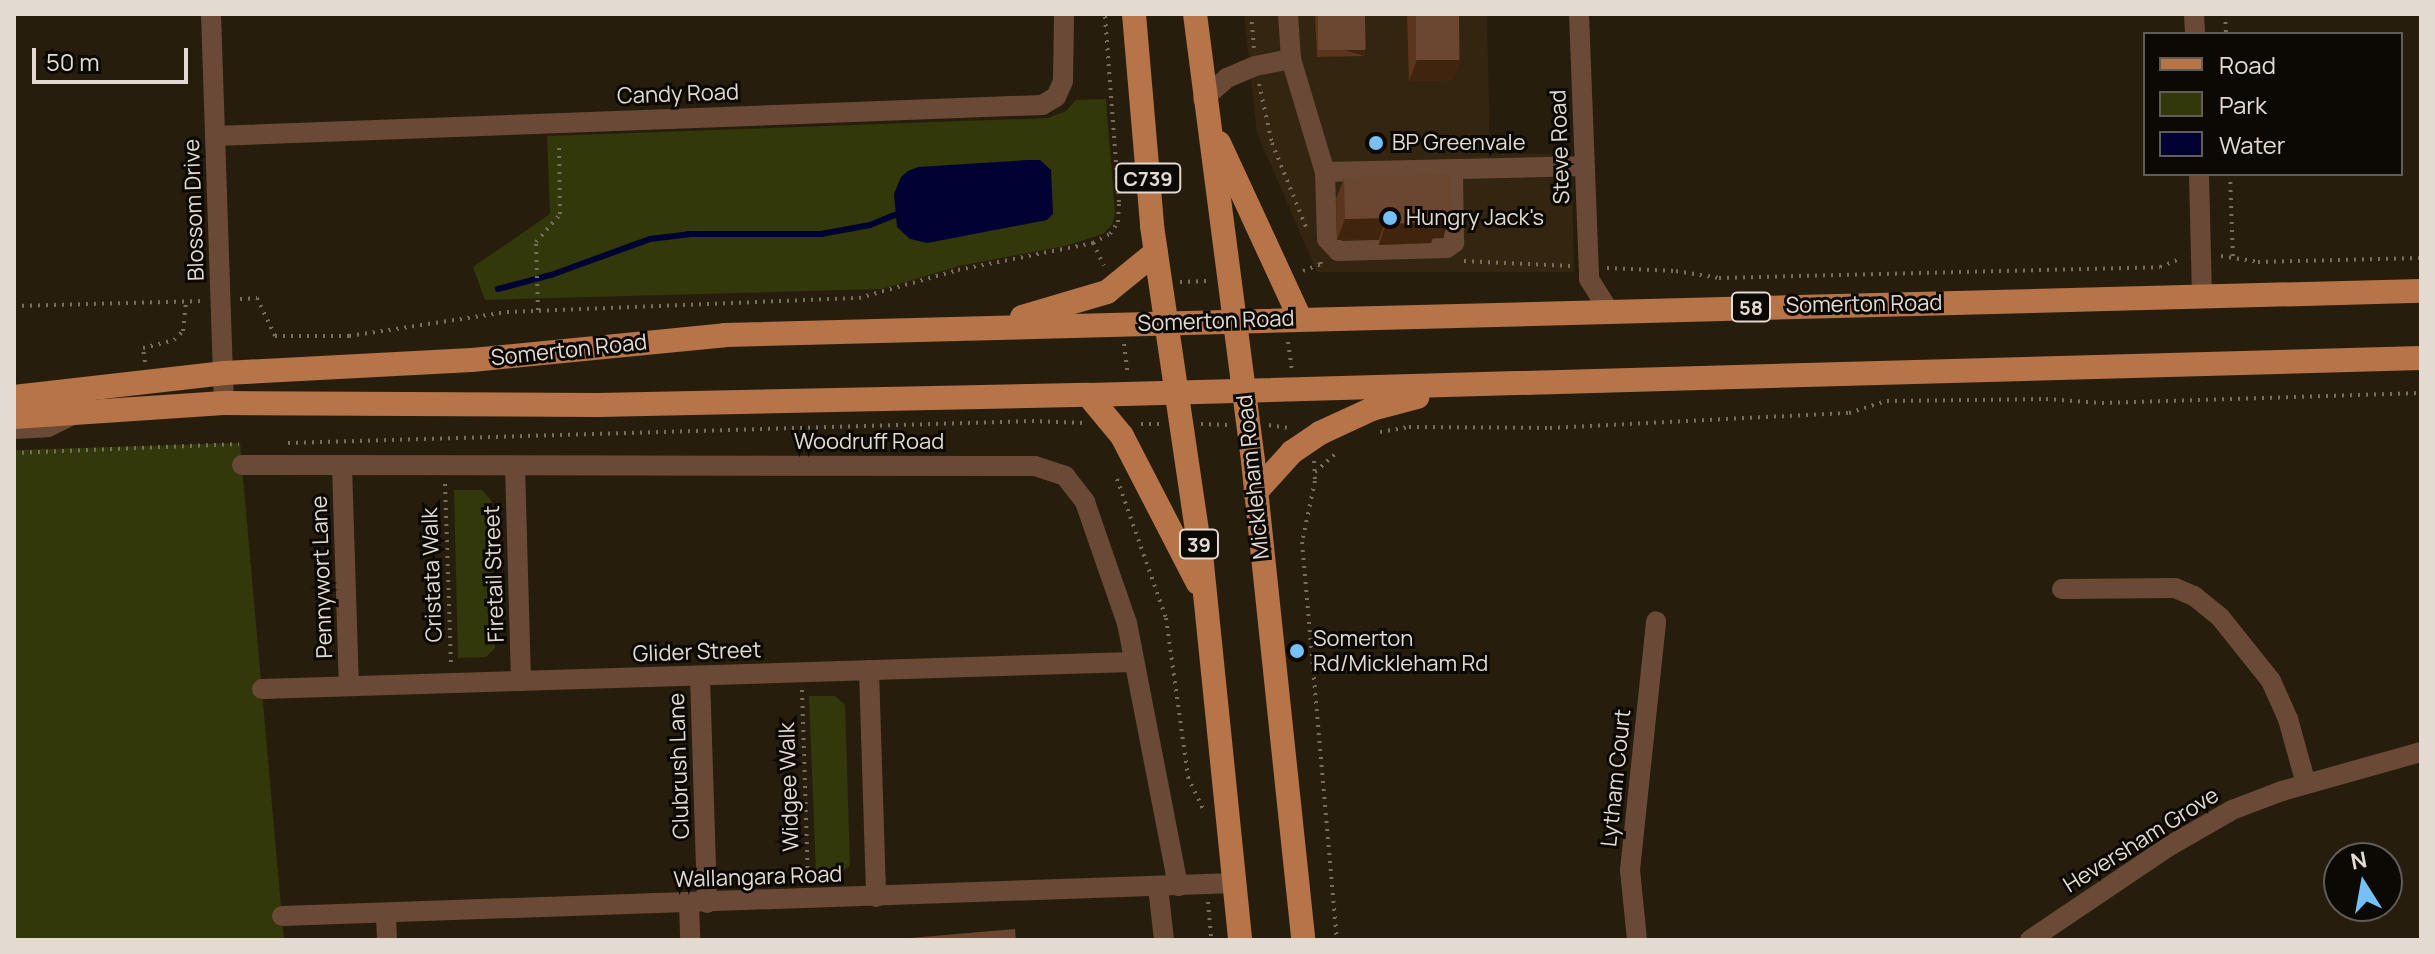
<!DOCTYPE html>
<html>
<head>
<meta charset="utf-8">
<style>
  body { margin:0 }
  #map { position:relative; width:2435px; height:954px; overflow:hidden; background:#271d0d; font-family:Manrope,sans-serif }
  div>[style] { position:absolute }
  [style*='--x'] { left:calc(var(--x)*1px); top:calc(var(--y)*1px); width:calc(var(--w)*1px); rotate:calc(var(--a)*1deg) }
  .built>* { inset:0; background:#33250f }
  .green>* { inset:0; background:#323809 }
  .water>* { inset:0; background:#000233 }
  .stream>* { height:6px; margin:-3px; padding:0 3px; transform-origin:3px; border-radius:3px; background:#000233 }
  .path>* { height:4px; margin-top:-2px; transform-origin:0; background:repeating-linear-gradient(90deg,#776d60 0 2px,transparent 0 8px) }
  .minor>* { height:20px; margin:-10px; padding:0 10px; transform-origin:10px; border-radius:10px; background:#6a4a36 }
  .major>* { height:24px; margin:-12px; padding:0 12px; transform-origin:12px; border-radius:12px; background:#b67448 }
  .wall>* { inset:0; background:#5c351d }
  .shaded-wall>* { inset:0; background:#41240e; transform-origin:0 0 }
  .building>* { inset:0; background:#6b4630; transform-origin:0 0 }
  .dots>* { width:22px; height:22px; translate:-50% -50%; box-sizing:border-box; border:4px solid #0c0803; border-radius:50% }
  span { translate:-50% -50%; white-space:nowrap; text-align:center; line-height:1.15; -webkit-text-stroke:6px #0c0803; paint-order:stroke }
  .shield-label span { padding:2px 6px; background:#0c0803; border:2px solid; border-radius:6px; -webkit-text-stroke-width:0 }
  .shield-label { font-size:20px; color:#e3dbd2; font-weight:700 }
  .street-label { font-size:22px; color:#e3dbd2 }
  .poi-label { font-size:22px; color:#e3dbd2 }
  .left { translate:0 -50%; text-align:left }
  .frame { position:absolute; inset:0; border:16px solid #e3dbd2; pointer-events:none }
  .legend { position:absolute; left:2143px; top:32px; width:260px; height:144px; box-sizing:border-box; background:#0c0803; border:2px solid #625c56; margin:0; padding:10px 14px; list-style:none; font-size:24px; color:#e3dbd2 }
  .legend li { display:flex; align-items:center; gap:16px; height:40px }
  .legend b { width:40px; border:2px solid #625c56 }
  .north { position:absolute; left:2323px; top:842px; width:80px; height:80px; box-sizing:border-box; background:#0c0803; border:2px solid #625c56; border-radius:50%; rotate:349deg; font-size:22px; font-weight:700; line-height:32px; text-align:center; color:#e3dbd2 }
  .north::after { content:''; display:block; margin:auto; width:28px; height:36px; background:#77bff7; clip-path:polygon(50% 0,100% 100%,50% 72%,0 100%) }
  .scale { position:absolute; left:32px; top:48px; width:156px; height:36px; box-sizing:border-box; border:4px solid #e3dbd2; border-top:0; padding-left:10px; font-size:24px; line-height:28px; white-space:nowrap; color:#e3dbd2; -webkit-text-stroke:6px #0c0803; paint-order:stroke }
</style>
</head>
<body>
<div id="map">
  <div class="built">
    <div style="clip-path:polygon(1244px 14px,1487px 14px,1490px 154px,1572px 154px,1574px 272px,1317px 272px,1257px 133px)"></div>
  </div>
  <div class="green">
    <div style="clip-path:polygon(1106px 99px,1115px 213px,1112px 225px,1103px 234px,1065px 246px,959px 266px,882px 289px,485px 300px,473px 267px,550px 214px,547px 136px,1048px 118px,1066px 111px,1076px 100px)"></div>
    <div style="clip-path:polygon(240px 443px,284px 940px,14px 940px,14px 450px)"></div>
    <div style="clip-path:polygon(454px 490px,482px 490px,491px 500px,495px 648px,486px 657px,458px 658px)"></div>
    <div style="clip-path:polygon(809px 696px,835px 696px,845px 705px,850px 865px,841px 874px,816px 875px)"></div>
  </div>
  <div class="water">
    <div style="clip-path:polygon(1028px 160px,1040px 160px,1051px 170px,1053px 214px,1047px 220px,927px 243px,910px 239px,897px 227px,894px 194px,901px 177px,908px 171px,918px 167px)"></div>
  </div>
  <div class="stream">
    <div style="--x:498;--y:289;--w:55;--a:-14.8"></div>
    <div style="--x:551;--y:275;--w:105;--a:-20"></div>
    <div style="--x:650;--y:239;--w:39;--a:-7"></div>
    <div style="--x:689;--y:234;--w:132;--a:0"></div>
    <div style="--x:821;--y:234;--w:50;--a:-10.4"></div>
    <div style="--x:870;--y:225;--w:27;--a:-22"></div>
  </div>
  <div class="path">
    <div style="--x:1251;--y:14;--w:34;--a:85"></div>
    <div style="--x:2225;--y:14;--w:20;--a:87"></div>
    <div style="--x:1259;--y:84;--w:60;--a:77.6"></div>
    <div style="--x:1272;--y:143;--w:91;--a:68"></div>
    <div style="--x:2230;--y:174;--w:84;--a:88"></div>
    <div style="--x:1093;--y:243;--w:25;--a:64"></div>
    <div style="--x:2221;--y:256;--w:37;--a:9"></div>
    <div style="--x:2258;--y:262;--w:163;--a:-1.4"></div>
    <div style="--x:1464;--y:261;--w:107;--a:2.7"></div>
    <div style="--x:1607;--y:268;--w:69;--a:2.5"></div>
    <div style="--x:1676;--y:271;--w:44;--a:9.2"></div>
    <div style="--x:1719;--y:278;--w:441;--a:-1.4"></div>
    <div style="--x:2160;--y:267;--w:22;--a:-22"></div>
    <div style="--x:1303;--y:271;--w:19;--a:-21"></div>
    <div style="--x:1321;--y:264;--w:3;--a:-108"></div>
    <div style="--x:1180;--y:282;--w:27;--a:-2"></div>
    <div style="--x:240;--y:299;--w:17;--a:-3"></div>
    <div style="--x:257;--y:298;--w:42;--a:64.7"></div>
    <div style="--x:275;--y:336;--w:74;--a:0"></div>
    <div style="--x:349;--y:336;--w:160;--a:-8.6"></div>
    <div style="--x:507;--y:312;--w:352;--a:-2.3"></div>
    <div style="--x:859;--y:298;--w:103;--a:-15.8"></div>
    <div style="--x:958;--y:270;--w:138;--a:-11.3"></div>
    <div style="--x:1093;--y:243;--w:19;--a:-28"></div>
    <div style="--x:1110;--y:234;--w:14;--a:-56"></div>
    <div style="--x:1118;--y:222;--w:20;--a:-87"></div>
    <div style="--x:1119;--y:202;--w:189;--a:-94.3"></div>
    <div style="--x:14;--y:306;--w:190;--a:-1.5"></div>
    <div style="--x:538;--y:310;--w:68;--a:-91.7"></div>
    <div style="--x:536;--y:242;--w:37;--a:-49"></div>
    <div style="--x:560;--y:214;--w:71;--a:-90.8"></div>
    <div style="--x:1288;--y:342;--w:27;--a:82"></div>
    <div style="--x:1124;--y:344;--w:31;--a:83"></div>
    <div style="--x:145;--y:362;--w:14;--a:-98"></div>
    <div style="--x:143;--y:348;--w:32;--a:-14"></div>
    <div style="--x:174;--y:340;--w:13;--a:-45"></div>
    <div style="--x:183;--y:331;--w:30;--a:-84"></div>
    <div style="--x:1141;--y:424;--w:19;--a:0"></div>
    <div style="--x:1201;--y:424;--w:27;--a:2"></div>
    <div style="--x:1269;--y:425;--w:18;--a:9"></div>
    <div style="--x:1380;--y:432;--w:29;--a:-10"></div>
    <div style="--x:1409;--y:427;--w:141;--a:0.4"></div>
    <div style="--x:1550;--y:428;--w:299;--a:-2.9"></div>
    <div style="--x:1849;--y:413;--w:40;--a:-18"></div>
    <div style="--x:1887;--y:401;--w:159;--a:-0.7"></div>
    <div style="--x:2046;--y:399;--w:56;--a:4.1"></div>
    <div style="--x:2102;--y:403;--w:319;--a:-1.8"></div>
    <div style="--x:288;--y:443;--w:744;--a:-1.69"></div>
    <div style="--x:1032;--y:421;--w:51;--a:2.2"></div>
    <div style="--x:14;--y:453;--w:225;--a:-2.3"></div>
    <div style="--x:1314;--y:461;--w:20;--a:87"></div>
    <div style="--x:1315;--y:481;--w:62;--a:102"></div>
    <div style="--x:1302;--y:542;--w:400;--a:85"></div>
    <div style="--x:1315;--y:472;--w:30;--a:-42"></div>
    <div style="--x:1117;--y:479;--w:147;--a:70.6"></div>
    <div style="--x:1166;--y:618;--w:161;--a:82.1"></div>
    <div style="--x:1188;--y:777;--w:38;--a:65"></div>
    <div style="--x:445;--y:484;--w:179;--a:88.1"></div>
    <div style="--x:802;--y:690;--w:187;--a:88.2"></div>
    <div style="--x:1208;--y:902;--w:38;--a:85"></div>
  </div>
  <div class="minor">
    <div style="--x:211;--y:14;--w:389;--a:88.1"></div>
    <div style="--x:1288;--y:14;--w:45;--a:86.2"></div>
    <div style="--x:1291;--y:59;--w:118;--a:73.3"></div>
    <div style="--x:1325;--y:172;--w:259;--a:-1.3"></div>
    <div style="--x:1579;--y:14;--w:265;--a:87.8"></div>
    <div style="--x:1589;--y:279;--w:38;--a:58"></div>
    <div style="--x:2194;--y:14;--w:20;--a:87"></div>
    <div style="--x:1203;--y:99;--w:32;--a:-41"></div>
    <div style="--x:1227;--y:78;--w:30;--a:-23"></div>
    <div style="--x:1255;--y:66;--w:37;--a:-11"></div>
    <div style="--x:215;--y:136;--w:828;--a:-2.15"></div>
    <div style="--x:1042;--y:105;--w:16;--a:-30"></div>
    <div style="--x:1056;--y:97;--w:17;--a:-66"></div>
    <div style="--x:1063;--y:81;--w:67;--a:-89.1"></div>
    <div style="--x:1325;--y:172;--w:67;--a:88.3"></div>
    <div style="--x:1327;--y:239;--w:16;--a:47"></div>
    <div style="--x:1338;--y:251;--w:109;--a:-1.6"></div>
    <div style="--x:1447;--y:248;--w:9;--a:-36"></div>
    <div style="--x:1454;--y:243;--w:74;--a:-90.8"></div>
    <div style="--x:2199;--y:174;--w:122;--a:88.6"></div>
    <div style="--x:14;--y:429;--w:34;--a:-3"></div>
    <div style="--x:48;--y:427;--w:25;--a:-26"></div>
    <div style="--x:242;--y:465;--w:793;--a:0.07"></div>
    <div style="--x:1035;--y:466;--w:32;--a:18"></div>
    <div style="--x:1065;--y:476;--w:33;--a:52"></div>
    <div style="--x:1085;--y:502;--w:128;--a:70.9"></div>
    <div style="--x:1127;--y:623;--w:268;--a:79"></div>
    <div style="--x:342;--y:466;--w:220;--a:88.2"></div>
    <div style="--x:515;--y:466;--w:215;--a:88.4"></div>
    <div style="--x:2062;--y:589;--w:113;--a:-0.5"></div>
    <div style="--x:2175;--y:588;--w:21;--a:23"></div>
    <div style="--x:2194;--y:596;--w:33;--a:39"></div>
    <div style="--x:2220;--y:617;--w:82;--a:51.4"></div>
    <div style="--x:2271;--y:681;--w:42;--a:65.9"></div>
    <div style="--x:2288;--y:719;--w:67;--a:74.5"></div>
    <div style="--x:869;--y:670;--w:227;--a:88.2"></div>
    <div style="--x:700;--y:676;--w:227;--a:88.2"></div>
    <div style="--x:262;--y:689;--w:871;--a:-1.78"></div>
    <div style="--x:1158;--y:887;--w:53;--a:83.5"></div>
    <div style="--x:689;--y:904;--w:36;--a:88"></div>
    <div style="--x:386;--y:913;--w:27;--a:88"></div>
    <div style="--x:282;--y:916;--w:954;--a:-1.98"></div>
    <div style="--x:1637;--y:940;--w:70;--a:-95.7"></div>
    <div style="--x:1630;--y:870;--w:250;--a:-84"></div>
    <div style="--x:2030;--y:940;--w:170;--a:-34"></div>
    <div style="--x:2171;--y:845;--w:70;--a:-29.8"></div>
    <div style="--x:2232;--y:810;--w:53;--a:-20.8"></div>
    <div style="--x:2282;--y:791;--w:144;--a:-15.7"></div>
  </div>
  <div class="major">
    <div style="--x:1134;--y:14;--w:213;--a:85.1"></div>
    <div style="--x:1152;--y:226;--w:342;--a:81.6"></div>
    <div style="--x:1202;--y:564;--w:378;--a:84.2"></div>
    <div style="--x:1195;--y:14;--w:451;--a:82.6"></div>
    <div style="--x:1253;--y:461;--w:482;--a:84"></div>
    <div style="--x:1219;--y:143;--w:193;--a:65.2"></div>
    <div style="--x:1022;--y:317;--w:89;--a:-16.4"></div>
    <div style="--x:1107;--y:292;--w:63;--a:-39.2"></div>
    <div style="--x:1088;--y:395;--w:53;--a:50.3"></div>
    <div style="--x:1122;--y:436;--w:165;--a:62.7"></div>
    <div style="--x:14;--y:397;--w:212;--a:-6.5"></div>
    <div style="--x:225;--y:373;--w:247;--a:-3"></div>
    <div style="--x:472;--y:360;--w:254;--a:-5.6"></div>
    <div style="--x:725;--y:335;--w:1697;--a:-1.49"></div>
    <div style="--x:14;--y:417;--w:210;--a:-3.8"></div>
    <div style="--x:224;--y:403;--w:374;--a:0.3"></div>
    <div style="--x:598;--y:405;--w:490;--a:-1.2"></div>
    <div style="--x:1088;--y:395;--w:1334;--a:-1.59"></div>
    <div style="--x:1255;--y:493;--w:55;--a:-47.9"></div>
    <div style="--x:1292;--y:452;--w:34;--a:-34"></div>
    <div style="--x:1320;--y:433;--w:57;--a:-24.8"></div>
    <div style="--x:1372;--y:409;--w:47;--a:-14.9"></div>
  </div>
  <div class="wall">
    <div style="clip-path:polygon(1315px 14px,1365px 14px,1366px 49px,1364px 56px,1317px 57px)"></div>
    <div style="clip-path:polygon(1407px 14px,1459px 14px,1460px 59px,1453px 80px,1409px 81px)"></div>
    <div style="clip-path:polygon(1344px 178px,1443px 237px,1433px 237px,1431px 243px,1379px 245px,1379px 239px,1337px 240px,1336px 199px)"></div>
  </div>
  <div class="shaded-wall">
    <div style="left:1366px;top:49px;width:7px;height:47px;rotate:106deg"></div>
    <div style="clip-path:polygon(1460px 59px,1453px 80px,1409px 81px,1417px 60px)"></div>
    <div style="clip-path:polygon(1451px 216px,1443px 237px,1433px 237px,1431px 243px,1379px 245px,1386px 224px,1439px 217px)"></div>
    <div style="clip-path:polygon(1386px 218px,1379px 239px,1337px 240px,1345px 219px)"></div>
  </div>
  <div class="building">
    <div style="left:1318px;top:14px;width:47px;height:36px"></div>
    <div style="left:1416px;top:14px;width:43px;height:46px"></div>
    <div style="clip-path:polygon(1450px 174px,1451px 216px,1439px 217px,1439px 222px,1386px 224px,1386px 218px,1345px 219px,1344px 178px)"></div>
    <div style="clip-path:polygon(1015px 929px,1016px 940px,887px 940px)"></div>
  </div>
  <div class="dots">
    <div style="left:1376px;top:143px;background:#77bff7"></div>
    <div style="left:1390px;top:218px;background:#77bff7"></div>
    <div style="left:1297px;top:651px;background:#77bff7"></div>
  </div>
  <div class="shield-label">
    <span style="left:1148px;top:178px">C739</span>
    <span style="left:1751px;top:307px">58</span>
    <span style="left:1199px;top:544px">39</span>
  </div>
  <div class="street-label">
    <span style="left:678px;top:94px;rotate:-2deg">Candy Road</span>
    <span style="left:1560px;top:147px;rotate:-92deg">Steve Road</span>
    <span style="left:194px;top:210px;rotate:-92deg">Blossom Drive</span>
    <span style="left:1864px;top:304px;rotate:-1deg">Somerton Road</span>
    <span style="left:1216px;top:321px;rotate:-2deg">Somerton Road</span>
    <span style="left:569px;top:350px;rotate:-6deg">Somerton Road</span>
    <span style="left:869px;top:442px">Woodruff Road</span>
    <span style="left:1253px;top:477px;rotate:-96deg">Mickleham Road</span>
    <span style="left:494px;top:574px;rotate:-92deg">Firetail Street</span>
    <span style="left:432px;top:575px;rotate:-92deg">Cristata Walk</span>
    <span style="left:322px;top:577px;rotate:-92deg">Pennywort Lane</span>
    <span style="left:697px;top:652px;rotate:-2deg">Glider Street</span>
    <span style="left:679px;top:766px;rotate:-92deg">Clubrush Lane</span>
    <span style="left:1616px;top:778px;rotate:-84deg">Lytham Court</span>
    <span style="left:789px;top:787px;rotate:-92deg">Widgee Walk</span>
    <span style="left:2141px;top:840px;rotate:-32deg">Heversham Grove</span>
    <span style="left:758px;top:877px;rotate:-2deg">Wallangara Road</span>
  </div>
  <div class="poi-label">
    <span class="left" style="left:1392px;top:143px">BP Greenvale</span>
    <span class="left" style="left:1406px;top:218px">Hungry Jack's</span>
    <span class="left" style="left:1313px;top:651px">Somerton<br>Rd/Mickleham Rd</span>
  </div>
  <div class="frame"></div>
  <ul class="legend">
  <li><b style="height:10px;background:#b67448"></b>Road</li>
  <li><b style="height:22px;background:#323809"></b>Park</li>
  <li><b style="height:22px;background:#000233"></b>Water</li>
  </ul>
  <div class="north">N</div>
  <div class="scale">50 m</div>
</div>
</body>
</html>
